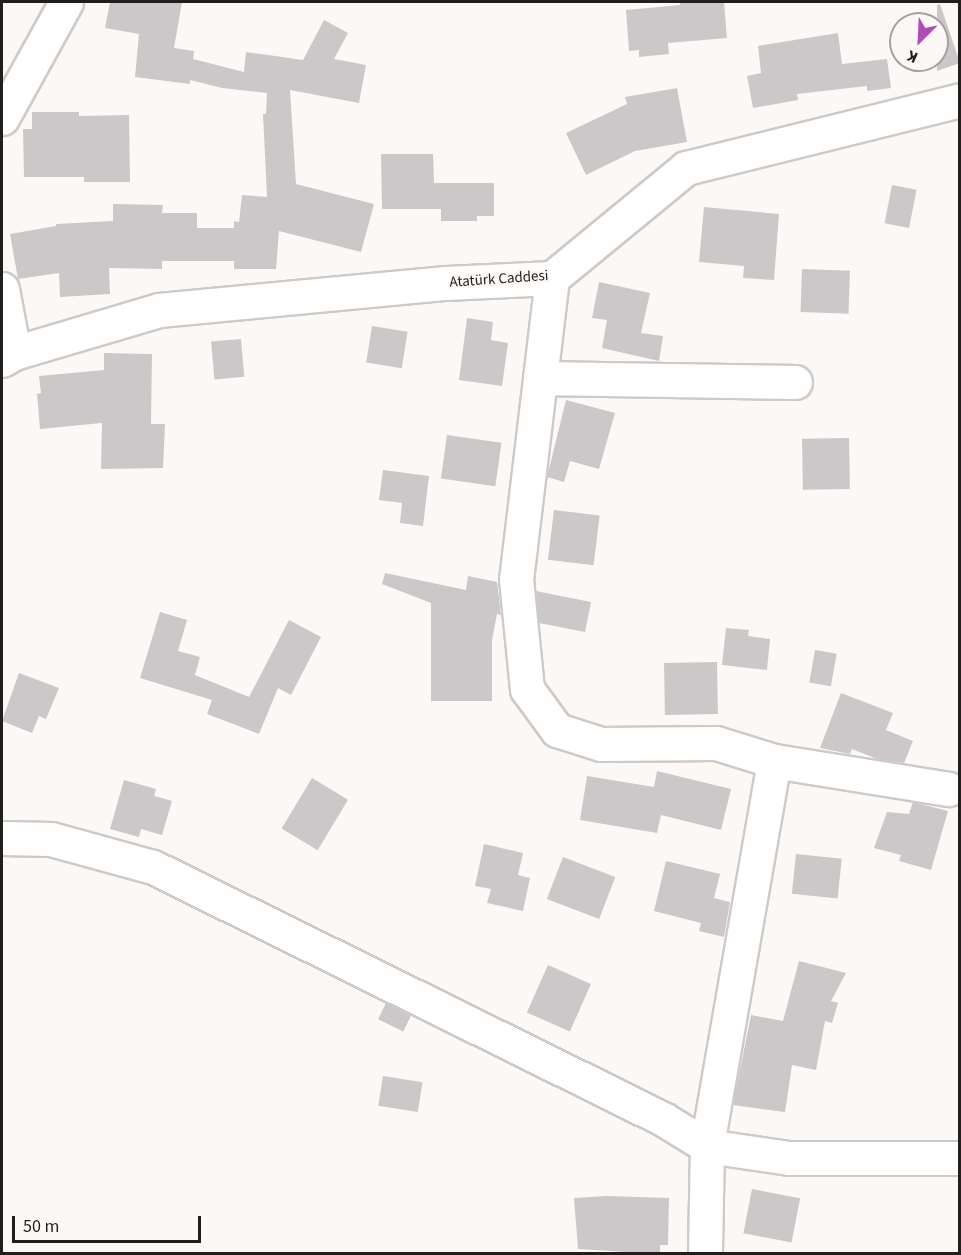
<!DOCTYPE html>
<html>
<head>
<meta charset="utf-8">
<style>
  body { margin:0 }
  #map { position:relative; width:961px; height:1255px; overflow:hidden; background:#fcf8f5; font-family:"Source Sans 3",sans-serif }
  div>[style] { position:absolute }
  [style*='--x'] { left:calc(var(--x)*1px); top:calc(var(--y)*1px); width:calc(var(--w)*1px); rotate:calc(var(--a)*1deg) }
  .building>* { inset:0; background:#ccc8ca; transform-origin:0 0 }
  .roads { filter:drop-shadow(2px 0 #cecac7) drop-shadow(-2px 0 #cecac7) drop-shadow(0 2px #cecac7) drop-shadow(0 -2px #cecac7) }
  .minor>* { height:33px; margin:-16.5px; padding:0 16.5px; transform-origin:16.5px; border-radius:16.5px; background:#fff }
  span { translate:-50% -50%; white-space:nowrap; text-align:center; line-height:1.15; -webkit-text-stroke:4.5px #fcf8f5; paint-order:stroke }
  .street-label { font-size:15px; color:#201f1e }
  .frame { position:absolute; inset:0; border:3px solid #201f1e; pointer-events:none }
  .north { position:absolute; left:889px; top:12px; width:60px; height:60px; box-sizing:border-box; background:#fcf8f5; border:2px solid #a4a19f; border-radius:50%; rotate:204deg; font-size:16px; font-weight:700; line-height:24px; text-align:center; color:#201f1e }
  .north::after { content:''; display:block; margin:auto; width:21px; height:27px; background:#ae4db5; clip-path:polygon(50% 0,100% 100%,50% 72%,0 100%) }
  .scale { position:absolute; left:12px; top:1216px; width:189px; height:27px; box-sizing:border-box; border:3px solid #201f1e; border-top:0; padding-left:8px; font-size:18px; line-height:21px; white-space:nowrap; color:#201f1e; -webkit-text-stroke:4px #fcf8f5; paint-order:stroke }
</style>
</head>
<body>
<div id="map">
  <div class="building">
    <div style="clip-path:polygon(110px 2px,182px 2px,174px 48px,194px 51px,193px 59px,244px 72px,246px 52px,303px 60px,324px 20px,348px 33px,334px 59px,366px 65px,359px 103px,290px 90px,296px 184px,374px 204px,361px 252px,279px 231px,276px 269px,234px 269px,234px 261px,162px 261px,162px 269px,109px 268px,110px 294px,60px 297px,59px 273px,18px 279px,10px 234px,56px 226px,56px 224px,113px 221px,113px 204px,163px 205px,162px 213px,197px 213px,197px 228px,234px 228px,234px 221px,239px 222px,242px 195px,267px 197px,263px 114px,266px 114px,267px 93px,222px 88px,190px 80px,190px 84px,135px 77px,139px 34px,105px 28px)"></div>
    <div style="clip-path:polygon(680px 2px,724px 2px,727px 38px,668px 43px,669px 54px,639px 57px,639px 50px,629px 51px,626px 10px,680px 5px)"></div>
    <div style="clip-path:polygon(940px 4px,960px 63px,937px 71px,937px 5px)"></div>
    <div style="clip-path:polygon(838px 33px,842px 64px,887px 59px,891px 88px,867px 91px,867px 86px,797px 94px,798px 100px,753px 108px,747px 76px,761px 73px,758px 46px)"></div>
    <div style="clip-path:polygon(677px 88px,687px 142px,635px 151px,586px 175px,566px 133px,627px 104px,625px 97px)"></div>
    <div style="clip-path:polygon(32px 112px,79px 112px,79px 116px,129px 115px,130px 182px,84px 182px,84px 177px,24px 177px,23px 129px,32px 129px)"></div>
    <div style="clip-path:polygon(381px 154px,433px 154px,434px 183px,494px 183px,494px 216px,477px 216px,477px 221px,441px 221px,441px 209px,382px 209px)"></div>
    <div style="left:892px;top:185px;width:25px;height:39px;rotate:11deg"></div>
    <div style="clip-path:polygon(704px 207px,779px 214px,774px 280px,743px 278px,744px 266px,699px 262px)"></div>
    <div style="left:802px;top:269px;width:48px;height:43px;rotate:2deg"></div>
    <div style="clip-path:polygon(599px 282px,650px 293px,641px 333px,663px 336px,659px 361px,602px 348px,607px 320px,592px 318px)"></div>
    <div style="clip-path:polygon(467px 318px,493px 322px,491px 340px,508px 343px,502px 386px,459px 380px)"></div>
    <div style="left:372px;top:326px;width:36px;height:37px;rotate:9deg"></div>
    <div style="left:241px;top:339px;width:38px;height:30px;rotate:85deg"></div>
    <div style="clip-path:polygon(104px 353px,152px 354px,151px 424px,165px 424px,163px 468px,101px 469px,102px 423px,40px 429px,37px 394px,41px 393px,39px 376px,104px 370px)"></div>
    <div style="clip-path:polygon(566px 400px,615px 413px,599px 469px,570px 461px,564px 482px,547px 477px)"></div>
    <div style="left:447px;top:435px;width:55px;height:44px;rotate:8deg"></div>
    <div style="left:849px;top:438px;width:51px;height:47px;rotate:89deg"></div>
    <div style="clip-path:polygon(383px 470px,429px 476px,423px 526px,400px 523px,402px 503px,379px 500px)"></div>
    <div style="left:554px;top:510px;width:46px;height:50px;rotate:7deg"></div>
    <div style="clip-path:polygon(385px 573px,466px 590px,468px 576px,497px 582px,501px 615px,497px 614px,492px 640px,492px 701px,431px 701px,431px 603px,382px 584px)"></div>
    <div style="clip-path:polygon(536px 591px,591px 602px,585px 632px,539px 623px)"></div>
    <div style="clip-path:polygon(160px 612px,187px 620px,178px 651px,200px 657px,195px 675px,249px 697px,289px 620px,321px 637px,291px 695px,278px 688px,259px 734px,207px 714px,212px 700px,140px 678px)"></div>
    <div style="clip-path:polygon(726px 628px,749px 630px,748px 636px,770px 639px,767px 670px,722px 665px)"></div>
    <div style="left:815px;top:650px;width:22px;height:33px;rotate:10deg"></div>
    <div style="left:717px;top:662px;width:52px;height:53px;rotate:89deg"></div>
    <div style="clip-path:polygon(19px 673px,59px 688px,46px 719px,39px 716px,32px 733px,2px 721px)"></div>
    <div style="clip-path:polygon(841px 693px,893px 713px,886px 730px,913px 741px,904px 763px,877px 759px,852px 749px,850px 754px,820px 748px)"></div>
    <div style="clip-path:polygon(657px 771px,731px 789px,721px 830px,661px 815px,657px 833px,580px 820px,587px 776px,654px 787px)"></div>
    <div style="left:312px;top:778px;width:42px;height:59px;rotate:31deg"></div>
    <div style="clip-path:polygon(124px 780px,156px 789px,154px 796px,172px 801px,162px 835px,141px 829px,139px 837px,110px 829px)"></div>
    <div style="clip-path:polygon(913px 802px,948px 811px,931px 870px,899px 861px,901px 855px,874px 848px,887px 812px,909px 814px)"></div>
    <div style="clip-path:polygon(484px 844px,523px 853px,518px 875px,530px 878px,523px 911px,487px 903px,491px 889px,475px 886px)"></div>
    <div style="left:796px;top:854px;width:46px;height:40px;rotate:6deg"></div>
    <div style="left:563px;top:857px;width:56px;height:45px;rotate:21deg"></div>
    <div style="clip-path:polygon(666px 861px,720px 874px,714px 898px,730px 902px,724px 937px,699px 931px,701px 923px,654px 911px)"></div>
    <div style="clip-path:polygon(799px 961px,846px 973px,831px 1001px,838px 1003px,832px 1023px,825px 1021px,816px 1070px,792px 1065px,785px 1112px,733px 1105px,751px 1015px,783px 1021px)"></div>
    <div style="left:548px;top:965px;width:47px;height:52px;rotate:24deg"></div>
    <div style="left:386px;top:1003px;width:28px;height:18px;rotate:26deg"></div>
    <div style="left:383px;top:1076px;width:40px;height:30px;rotate:9deg"></div>
    <div style="left:752px;top:1189px;width:49px;height:45px;rotate:11deg"></div>
    <div style="clip-path:polygon(606px 1196px,669px 1198px,668px 1245px,660px 1245px,660px 1254px,578px 1249px,574px 1198px)"></div>
  </div>
  <div class="roads">
    <div class="minor">
      <div style="--x:2;--y:118;--w:132;--a:-61.1"></div>
      <div style="--x:552;--y:278;--w:303;--a:96.8"></div>
      <div style="--x:516;--y:579;--w:111;--a:84.3"></div>
      <div style="--x:527;--y:689;--w:51;--a:53.8"></div>
      <div style="--x:557;--y:730;--w:46;--a:17.7"></div>
      <div style="--x:601;--y:744;--w:115;--a:-0.5"></div>
      <div style="--x:716;--y:743;--w:61;--a:17.2"></div>
      <div style="--x:774;--y:761;--w:391;--a:99.9"></div>
      <div style="--x:707;--y:1146;--w:108;--a:91.1"></div>
      <div style="--x:2;--y:289;--w:65;--a:79.4"></div>
      <div style="--x:2;--y:360;--w:14;--a:-30"></div>
      <div style="--x:14;--y:353;--w:151;--a:-16.5"></div>
      <div style="--x:159;--y:310;--w:288;--a:-5.4"></div>
      <div style="--x:446;--y:283;--w:106;--a:-2.7"></div>
      <div style="--x:552;--y:278;--w:173;--a:-39.4"></div>
      <div style="--x:686;--y:168;--w:282;--a:-13.9"></div>
      <div style="--x:540;--y:378;--w:255;--a:0.9"></div>
      <div style="--x:774;--y:761;--w:177;--a:9.1"></div>
      <div style="--x:2;--y:838;--w:49;--a:1.2"></div>
      <div style="--x:51;--y:839;--w:106;--a:15.4"></div>
      <div style="--x:153;--y:867;--w:569;--a:26.29"></div>
      <div style="--x:663;--y:1119;--w:52;--a:31.5"></div>
      <div style="--x:707;--y:1146;--w:83;--a:8.3"></div>
      <div style="--x:789;--y:1158;--w:171;--a:0"></div>
    </div>
  </div>
  <div class="street-label">
    <span style="left:499px;top:279px;rotate:-4deg">Atatürk Caddesi</span>
  </div>
  <div class="frame"></div>
  <div class="north">K</div>
  <div class="scale">50 m</div>
</div>
</body>
</html>
